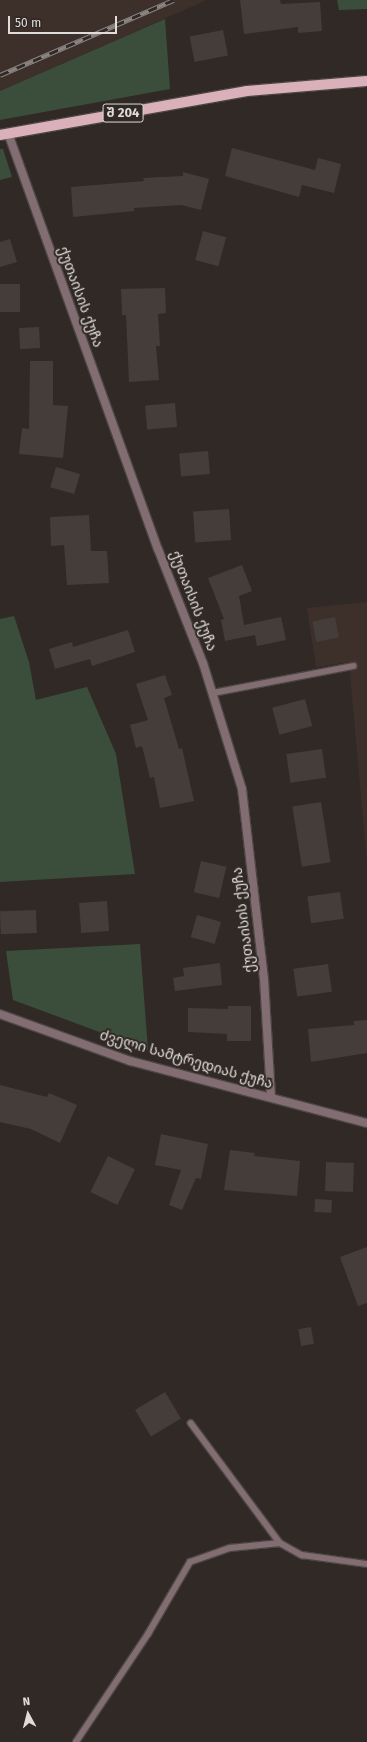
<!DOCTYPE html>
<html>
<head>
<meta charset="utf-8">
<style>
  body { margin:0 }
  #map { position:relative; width:367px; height:1742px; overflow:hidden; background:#302926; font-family:"Fira Sans","Noto Sans Georgian",sans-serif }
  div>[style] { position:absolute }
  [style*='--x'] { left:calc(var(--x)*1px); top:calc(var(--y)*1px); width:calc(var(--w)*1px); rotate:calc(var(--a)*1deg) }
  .built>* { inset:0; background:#3d302a }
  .green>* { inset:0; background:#3b4e3b }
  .building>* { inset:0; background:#453d3a; transform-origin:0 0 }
  .roads { filter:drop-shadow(1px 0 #4c4643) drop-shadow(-1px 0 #4c4643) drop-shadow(0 1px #4c4643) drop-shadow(0 -1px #4c4643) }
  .service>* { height:5.5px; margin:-2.75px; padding:0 2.75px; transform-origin:2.75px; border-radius:2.75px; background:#826d72 }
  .minor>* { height:8px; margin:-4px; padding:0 4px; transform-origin:4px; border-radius:4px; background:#826d72 }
  .primary>* { height:10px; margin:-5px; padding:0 5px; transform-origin:5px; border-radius:5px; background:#dab0ba }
  .rail>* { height:4.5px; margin-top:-2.25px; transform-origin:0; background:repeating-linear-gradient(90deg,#302926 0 9px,#8a8482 0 18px); box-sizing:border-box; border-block:1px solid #8a8482 }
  span { translate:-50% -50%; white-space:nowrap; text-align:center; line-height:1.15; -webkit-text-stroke:4px #302926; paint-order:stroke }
  .shield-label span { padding:1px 3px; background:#302926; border:1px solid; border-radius:3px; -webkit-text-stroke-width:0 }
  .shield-label { font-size:13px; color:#e1dcda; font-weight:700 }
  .street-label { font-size:14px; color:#e1dcda }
  .north { position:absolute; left:8px; top:1694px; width:40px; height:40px; -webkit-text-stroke:3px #302926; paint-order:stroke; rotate:353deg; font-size:11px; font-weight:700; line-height:16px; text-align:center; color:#e1dcda }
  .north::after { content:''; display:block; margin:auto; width:14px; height:18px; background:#e1dcda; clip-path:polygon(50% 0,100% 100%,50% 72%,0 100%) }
  .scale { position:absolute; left:8px; top:16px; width:109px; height:18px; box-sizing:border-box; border:2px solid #e1dcda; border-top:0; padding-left:5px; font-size:12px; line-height:14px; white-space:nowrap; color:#e1dcda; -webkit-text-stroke:3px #302926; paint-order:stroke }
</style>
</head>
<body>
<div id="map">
  <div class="built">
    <div style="clip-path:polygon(0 0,207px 0,0 91px)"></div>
    <div style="clip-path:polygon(367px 602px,367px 863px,349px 662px,316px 667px,307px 608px)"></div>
  </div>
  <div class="green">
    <div style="clip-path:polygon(337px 0,367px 0,367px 9px,339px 10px)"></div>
    <div style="clip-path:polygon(165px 19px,170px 89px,0 120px,0 91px)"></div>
    <div style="clip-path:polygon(0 149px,3px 149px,12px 177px,0 180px)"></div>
    <div style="clip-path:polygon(14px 616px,29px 662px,36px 700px,87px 687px,116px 754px,135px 874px,0 882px,0 619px)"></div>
    <div style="clip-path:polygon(140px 944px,148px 1050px,13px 1000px,6px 951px)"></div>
  </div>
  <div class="building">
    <div style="clip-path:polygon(240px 0,280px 0,281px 4px,320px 2px,322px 31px,298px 33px,298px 27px,244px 34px)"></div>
    <div style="left:223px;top:30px;width:26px;height:34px;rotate:79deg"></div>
    <div style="clip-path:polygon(232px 148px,315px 170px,318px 158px,341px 164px,334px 193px,302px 185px,299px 197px,225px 176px)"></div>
    <div style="clip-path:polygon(183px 172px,209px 179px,201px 210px,181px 205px,134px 208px,134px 211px,73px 217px,71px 187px,144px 181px,143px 178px,183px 176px)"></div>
    <div style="left:203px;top:231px;width:24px;height:30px;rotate:15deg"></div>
    <div style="clip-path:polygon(10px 239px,17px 262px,0 267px,0 242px)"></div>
    <div style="left:0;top:284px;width:20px;height:28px"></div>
    <div style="clip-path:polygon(165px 288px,166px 313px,158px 314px,160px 346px,156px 346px,159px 380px,129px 382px,126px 315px,122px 315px,121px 289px)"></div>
    <div style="left:39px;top:327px;width:21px;height:20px;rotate:87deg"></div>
    <div style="clip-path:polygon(30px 361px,53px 361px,53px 405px,68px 406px,63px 458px,19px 454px,22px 428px,29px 429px)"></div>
    <div style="left:175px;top:403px;width:24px;height:30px;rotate:85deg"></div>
    <div style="left:208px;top:451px;width:23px;height:29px;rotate:85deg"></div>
    <div style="left:56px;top:467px;width:25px;height:21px;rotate:16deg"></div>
    <div style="left:229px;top:509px;width:31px;height:36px;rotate:86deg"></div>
    <div style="clip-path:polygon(89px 515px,91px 551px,107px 551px,109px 583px,67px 585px,64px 545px,51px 546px,50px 517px)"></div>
    <div style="clip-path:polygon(242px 565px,252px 591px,239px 596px,244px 625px,281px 617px,286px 640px,257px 646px,255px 635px,225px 641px,221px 620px,224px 619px,208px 578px)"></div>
    <div style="left:335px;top:617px;width:21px;height:23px;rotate:79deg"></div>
    <div style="clip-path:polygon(128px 630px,135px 652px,92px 666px,90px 659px,55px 669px,49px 649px,72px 642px,73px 647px)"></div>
    <div style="clip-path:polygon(165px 675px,172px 695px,164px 698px,179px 749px,182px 748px,194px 801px,160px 808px,154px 777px,150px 778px,142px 746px,136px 748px,130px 725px,148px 720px,136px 684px)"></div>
    <div style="left:305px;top:699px;width:28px;height:34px;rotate:75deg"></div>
    <div style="left:322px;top:749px;width:29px;height:36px;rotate:82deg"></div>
    <div style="left:321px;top:802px;width:61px;height:29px;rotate:81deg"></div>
    <div style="left:201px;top:861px;width:26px;height:32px;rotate:13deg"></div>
    <div style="left:340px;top:892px;width:27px;height:33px;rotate:82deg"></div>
    <div style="left:107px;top:901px;width:30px;height:28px;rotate:86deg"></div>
    <div style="left:36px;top:910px;width:23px;height:36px;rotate:88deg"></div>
    <div style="left:197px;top:915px;width:25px;height:23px;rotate:16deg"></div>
    <div style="clip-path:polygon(220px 963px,222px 985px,175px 991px,173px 978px,184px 976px,183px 968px)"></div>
    <div style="left:328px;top:964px;width:28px;height:35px;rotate:82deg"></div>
    <div style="clip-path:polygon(228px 1006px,251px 1006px,251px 1041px,227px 1041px,227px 1034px,188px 1032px,188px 1008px,228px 1009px)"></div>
    <div style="clip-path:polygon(367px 1020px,367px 1053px,311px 1062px,308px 1029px,354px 1025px,354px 1021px)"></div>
    <div style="clip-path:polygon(0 1085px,47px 1097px,49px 1093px,77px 1105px,60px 1143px,31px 1129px,0 1122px)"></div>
    <div style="clip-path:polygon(161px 1134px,208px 1144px,201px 1179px,196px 1178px,182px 1210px,169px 1205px,181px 1170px,155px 1165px)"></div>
    <div style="clip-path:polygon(230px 1150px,255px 1153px,254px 1156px,300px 1161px,297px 1196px,224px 1190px)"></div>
    <div style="left:108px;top:1156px;width:30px;height:40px;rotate:26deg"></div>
    <div style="left:326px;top:1162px;width:28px;height:29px;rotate:2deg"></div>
    <div style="left:315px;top:1199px;width:17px;height:13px;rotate:3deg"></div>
    <div style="clip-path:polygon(367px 1247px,367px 1303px,358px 1306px,340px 1257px)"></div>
    <div style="left:311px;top:1327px;width:17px;height:13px;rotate:80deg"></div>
    <div style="left:165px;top:1392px;width:31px;height:35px;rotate:59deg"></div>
  </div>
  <div class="roads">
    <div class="service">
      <div style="--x:213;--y:693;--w:143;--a:-10.9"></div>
      <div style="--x:191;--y:1423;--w:149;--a:53.4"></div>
      <div style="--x:76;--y:1742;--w:130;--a:-56.3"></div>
      <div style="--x:148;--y:1634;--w:83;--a:-59.7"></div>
      <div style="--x:190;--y:1562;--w:42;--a:-19.3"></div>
      <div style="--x:230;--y:1548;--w:50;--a:-5.7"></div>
      <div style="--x:280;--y:1543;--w:25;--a:29"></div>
      <div style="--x:302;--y:1555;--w:66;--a:7.9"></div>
    </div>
    <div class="minor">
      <div style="--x:8;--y:133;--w:442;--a:70.2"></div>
      <div style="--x:158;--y:549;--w:123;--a:68.5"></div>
      <div style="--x:203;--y:663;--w:132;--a:72.8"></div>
      <div style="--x:242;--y:789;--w:191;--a:83.4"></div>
      <div style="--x:264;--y:979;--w:118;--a:86.6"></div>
      <div style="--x:0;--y:1014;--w:138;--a:19.9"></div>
      <div style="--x:130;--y:1061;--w:245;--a:14.7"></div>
    </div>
    <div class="primary">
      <div style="--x:0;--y:135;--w:251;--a:-10.1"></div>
      <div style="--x:247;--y:91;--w:120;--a:-4.8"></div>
    </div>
  </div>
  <div class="rail">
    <div style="--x:0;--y:75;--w:189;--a:-23.4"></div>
  </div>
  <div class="shield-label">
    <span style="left:123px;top:113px">შ 204</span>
  </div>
  <div class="street-label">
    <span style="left:80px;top:297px;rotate:70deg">ქუთაისის ქუჩა</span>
    <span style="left:193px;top:601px;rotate:69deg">ქუთაისის ქუჩა</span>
    <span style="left:244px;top:920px;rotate:-97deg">ქუთაისის ქუჩა</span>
    <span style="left:186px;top:1060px;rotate:16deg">ძველი სამტრედიას ქუჩა</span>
  </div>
  <div class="north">N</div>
  <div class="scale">50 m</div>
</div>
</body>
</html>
